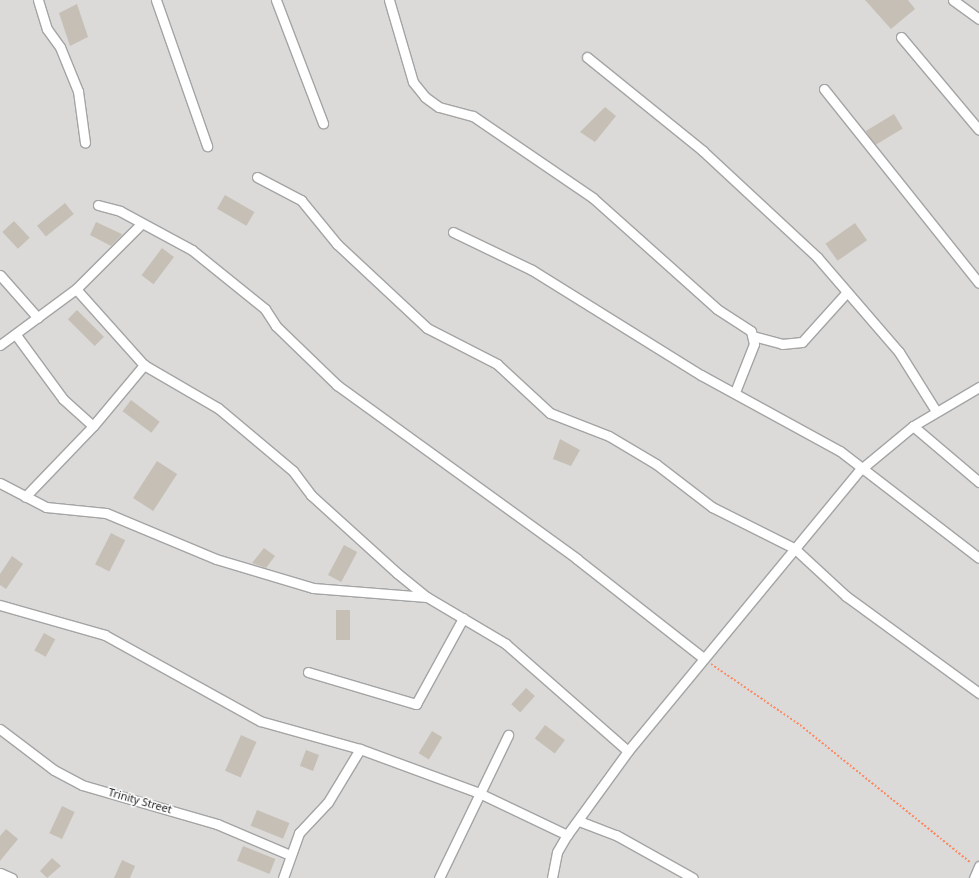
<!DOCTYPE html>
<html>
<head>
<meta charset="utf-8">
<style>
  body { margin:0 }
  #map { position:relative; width:979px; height:878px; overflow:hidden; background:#eeece2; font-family:"Noto Sans",sans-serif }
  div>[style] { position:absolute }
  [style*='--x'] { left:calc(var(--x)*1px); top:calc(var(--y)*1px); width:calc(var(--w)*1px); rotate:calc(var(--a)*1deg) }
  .residential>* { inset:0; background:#dbdad9; transform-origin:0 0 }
  .building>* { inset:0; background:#c6bfb5; transform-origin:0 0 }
  .path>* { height:2px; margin-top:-1px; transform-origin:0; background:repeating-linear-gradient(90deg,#fb8c66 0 2px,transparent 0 4px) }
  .roads { filter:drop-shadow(1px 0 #a4a4a4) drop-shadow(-1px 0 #a4a4a4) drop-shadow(0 1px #a4a4a4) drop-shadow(0 -1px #a4a4a4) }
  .street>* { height:9px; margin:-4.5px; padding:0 4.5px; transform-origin:4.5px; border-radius:4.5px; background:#fff }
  span { translate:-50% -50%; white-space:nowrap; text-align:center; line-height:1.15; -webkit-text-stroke:3px #fff; paint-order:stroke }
  .street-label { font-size:11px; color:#1d1d1d }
</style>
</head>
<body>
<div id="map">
  <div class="residential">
    <div style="left:0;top:0;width:979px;height:878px"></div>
  </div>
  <div class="building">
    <div style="clip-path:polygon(865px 0,908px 0,915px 9px,891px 29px)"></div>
    <div style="clip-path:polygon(77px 4px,88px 37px,70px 46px,59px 13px)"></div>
    <div style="clip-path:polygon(605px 107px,616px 116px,595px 142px,580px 132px)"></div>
    <div style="left:894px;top:114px;width:17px;height:33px;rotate:59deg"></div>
    <div style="left:225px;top:195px;width:34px;height:16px;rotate:30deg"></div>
    <div style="left:65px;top:203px;width:14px;height:36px;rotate:51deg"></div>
    <div style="left:14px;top:221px;width:23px;height:16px;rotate:47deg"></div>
    <div style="clip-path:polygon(96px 222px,122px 234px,121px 236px,111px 246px,90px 235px)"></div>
    <div style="left:855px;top:223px;width:21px;height:36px;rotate:55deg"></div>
    <div style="left:162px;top:248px;width:15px;height:34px;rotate:37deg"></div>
    <div style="left:77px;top:310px;width:38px;height:13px;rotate:45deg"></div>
    <div style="left:131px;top:400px;width:36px;height:14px;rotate:37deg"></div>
    <div style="clip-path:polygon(560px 439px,580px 450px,571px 466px,553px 459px)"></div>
    <div style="left:157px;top:461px;width:24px;height:44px;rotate:33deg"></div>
    <div style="left:111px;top:533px;width:16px;height:35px;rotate:27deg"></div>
    <div style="left:344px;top:545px;width:15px;height:34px;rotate:28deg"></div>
    <div style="clip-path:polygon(264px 548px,275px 556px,266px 568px,252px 563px)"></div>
    <div style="clip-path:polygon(12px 556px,23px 564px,6px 589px,0 585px,0 574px)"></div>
    <div style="left:336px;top:610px;width:14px;height:30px"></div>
    <div style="left:44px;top:633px;width:13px;height:20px;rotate:29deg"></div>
    <div style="left:526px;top:688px;width:12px;height:22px;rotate:42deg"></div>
    <div style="left:545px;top:725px;width:25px;height:17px;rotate:37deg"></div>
    <div style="left:432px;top:731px;width:12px;height:26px;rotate:31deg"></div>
    <div style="left:241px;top:735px;width:17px;height:39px;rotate:24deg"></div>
    <div style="left:306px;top:750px;width:14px;height:17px;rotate:21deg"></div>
    <div style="left:62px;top:806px;width:14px;height:30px;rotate:25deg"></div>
    <div style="left:257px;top:810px;width:35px;height:17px;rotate:22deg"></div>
    <div style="clip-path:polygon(6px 829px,18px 839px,0 861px,0 836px)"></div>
    <div style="left:243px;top:846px;width:35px;height:16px;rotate:22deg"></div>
    <div style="clip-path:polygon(52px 858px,61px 866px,47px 878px,40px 871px)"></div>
    <div style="clip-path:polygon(122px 860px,135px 866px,130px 878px,114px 878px)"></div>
  </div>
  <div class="path">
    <div style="--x:711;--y:664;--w:108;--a:34.4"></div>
    <div style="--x:800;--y:725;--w:220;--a:38.9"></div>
  </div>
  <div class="roads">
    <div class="street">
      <div style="--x:38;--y:0;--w:30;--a:73"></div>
      <div style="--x:47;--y:29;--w:22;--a:54"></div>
      <div style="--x:60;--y:47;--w:48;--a:67.8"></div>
      <div style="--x:78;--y:91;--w:52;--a:82.3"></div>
      <div style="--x:156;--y:0;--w:155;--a:70.7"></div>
      <div style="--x:276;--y:0;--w:132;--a:69.1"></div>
      <div style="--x:389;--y:0;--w:85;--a:73.7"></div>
      <div style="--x:413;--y:82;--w:19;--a:51"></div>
      <div style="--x:425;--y:97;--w:17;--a:36"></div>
      <div style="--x:439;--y:107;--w:35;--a:15"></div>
      <div style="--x:473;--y:116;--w:145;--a:34.3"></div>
      <div style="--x:593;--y:198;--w:166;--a:41.8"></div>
      <div style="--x:717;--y:309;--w:40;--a:32.9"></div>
      <div style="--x:751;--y:331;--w:13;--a:77"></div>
      <div style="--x:754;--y:344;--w:52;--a:111.6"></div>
      <div style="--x:953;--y:0;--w:32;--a:36"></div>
      <div style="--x:901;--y:37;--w:121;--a:50"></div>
      <div style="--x:587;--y:57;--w:149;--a:39"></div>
      <div style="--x:703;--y:151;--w:156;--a:42.9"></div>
      <div style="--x:817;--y:257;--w:125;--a:49.2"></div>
      <div style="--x:899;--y:352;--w:70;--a:57.9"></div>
      <div style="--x:824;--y:89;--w:248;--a:51.4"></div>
      <div style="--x:257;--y:177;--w:50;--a:27.6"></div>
      <div style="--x:301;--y:200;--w:57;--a:50.7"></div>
      <div style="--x:337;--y:244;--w:123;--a:43"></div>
      <div style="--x:427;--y:328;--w:79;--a:27.2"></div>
      <div style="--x:497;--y:364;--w:72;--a:42.8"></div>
      <div style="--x:550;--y:413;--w:63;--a:21.3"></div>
      <div style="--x:609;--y:436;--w:55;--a:30.8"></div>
      <div style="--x:656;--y:464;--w:71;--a:37.5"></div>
      <div style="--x:712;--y:507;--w:92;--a:26.6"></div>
      <div style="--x:794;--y:548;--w:71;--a:42.7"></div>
      <div style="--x:846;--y:596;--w:165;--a:36.1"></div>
      <div style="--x:98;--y:205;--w:23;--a:15"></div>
      <div style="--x:120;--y:211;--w:82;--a:28.4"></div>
      <div style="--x:192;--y:250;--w:94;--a:38.9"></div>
      <div style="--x:265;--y:309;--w:20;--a:57"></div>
      <div style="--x:276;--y:326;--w:85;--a:44"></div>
      <div style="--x:337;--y:385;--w:296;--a:35.9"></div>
      <div style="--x:577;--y:559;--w:159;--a:38.1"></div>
      <div style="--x:453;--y:232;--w:88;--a:25.7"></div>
      <div style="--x:532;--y:270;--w:199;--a:31.9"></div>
      <div style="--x:701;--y:375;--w:158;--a:28.7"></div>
      <div style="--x:840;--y:451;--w:175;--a:37.6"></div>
      <div style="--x:0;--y:275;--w:57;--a:48.5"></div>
      <div style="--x:76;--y:289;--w:102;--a:48.2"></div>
      <div style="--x:144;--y:365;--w:86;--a:30.2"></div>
      <div style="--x:218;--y:408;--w:98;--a:40"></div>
      <div style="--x:293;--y:471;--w:30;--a:53"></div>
      <div style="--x:311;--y:495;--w:116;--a:42.2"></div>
      <div style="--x:397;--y:573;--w:38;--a:39"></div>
      <div style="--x:427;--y:597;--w:92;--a:30.7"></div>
      <div style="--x:506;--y:644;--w:162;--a:41.3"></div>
      <div style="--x:16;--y:335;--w:79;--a:53.7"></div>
      <div style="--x:63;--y:399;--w:40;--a:42"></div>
      <div style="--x:93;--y:426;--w:98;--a:133.8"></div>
      <div style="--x:753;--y:336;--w:30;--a:15"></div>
      <div style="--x:782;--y:344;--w:20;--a:-6"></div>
      <div style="--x:802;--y:342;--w:67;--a:-48"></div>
      <div style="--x:0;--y:345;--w:94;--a:-36.4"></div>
      <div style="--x:76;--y:289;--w:92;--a:-45"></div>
      <div style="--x:93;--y:426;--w:80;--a:-50.1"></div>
      <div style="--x:913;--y:426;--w:87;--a:40.3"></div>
      <div style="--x:0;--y:483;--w:52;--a:27.6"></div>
      <div style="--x:46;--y:507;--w:60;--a:5.7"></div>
      <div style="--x:106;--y:513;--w:119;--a:22.7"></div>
      <div style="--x:216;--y:559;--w:101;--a:16.6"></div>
      <div style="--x:313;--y:588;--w:114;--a:4.5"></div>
      <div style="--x:0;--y:605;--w:109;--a:15.9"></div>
      <div style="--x:105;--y:635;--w:177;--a:29"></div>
      <div style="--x:260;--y:721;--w:104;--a:15.6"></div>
      <div style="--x:360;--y:749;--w:125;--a:20.2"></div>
      <div style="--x:477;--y:792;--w:100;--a:25.5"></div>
      <div style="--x:308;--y:672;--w:113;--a:16.5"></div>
      <div style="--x:416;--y:704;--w:98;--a:-61.3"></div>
      <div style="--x:0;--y:729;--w:68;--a:37.2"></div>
      <div style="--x:54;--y:770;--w:32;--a:28"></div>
      <div style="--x:82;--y:785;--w:141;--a:16.1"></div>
      <div style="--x:217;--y:824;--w:79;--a:23"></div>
      <div style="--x:579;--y:821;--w:40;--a:21"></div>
      <div style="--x:616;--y:835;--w:88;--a:29.2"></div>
      <div style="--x:0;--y:873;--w:13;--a:23"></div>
      <div style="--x:283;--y:878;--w:48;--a:-70.4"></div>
      <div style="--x:299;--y:833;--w:42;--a:-46.9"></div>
      <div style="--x:328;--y:802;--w:62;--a:-58.9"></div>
      <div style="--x:439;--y:878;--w:159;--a:-64.2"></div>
      <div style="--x:552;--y:878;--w:26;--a:-79"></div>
      <div style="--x:557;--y:852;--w:20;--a:-60"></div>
      <div style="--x:567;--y:835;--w:104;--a:-54"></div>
      <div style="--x:628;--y:751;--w:364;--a:-50.5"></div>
      <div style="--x:860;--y:470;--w:69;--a:-39.7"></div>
      <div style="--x:913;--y:426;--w:77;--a:-30.6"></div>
      <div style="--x:974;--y:878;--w:13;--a:-67"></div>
    </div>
  </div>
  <div class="street-label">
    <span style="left:140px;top:801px;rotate:16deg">Trinity Street</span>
  </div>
</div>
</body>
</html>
